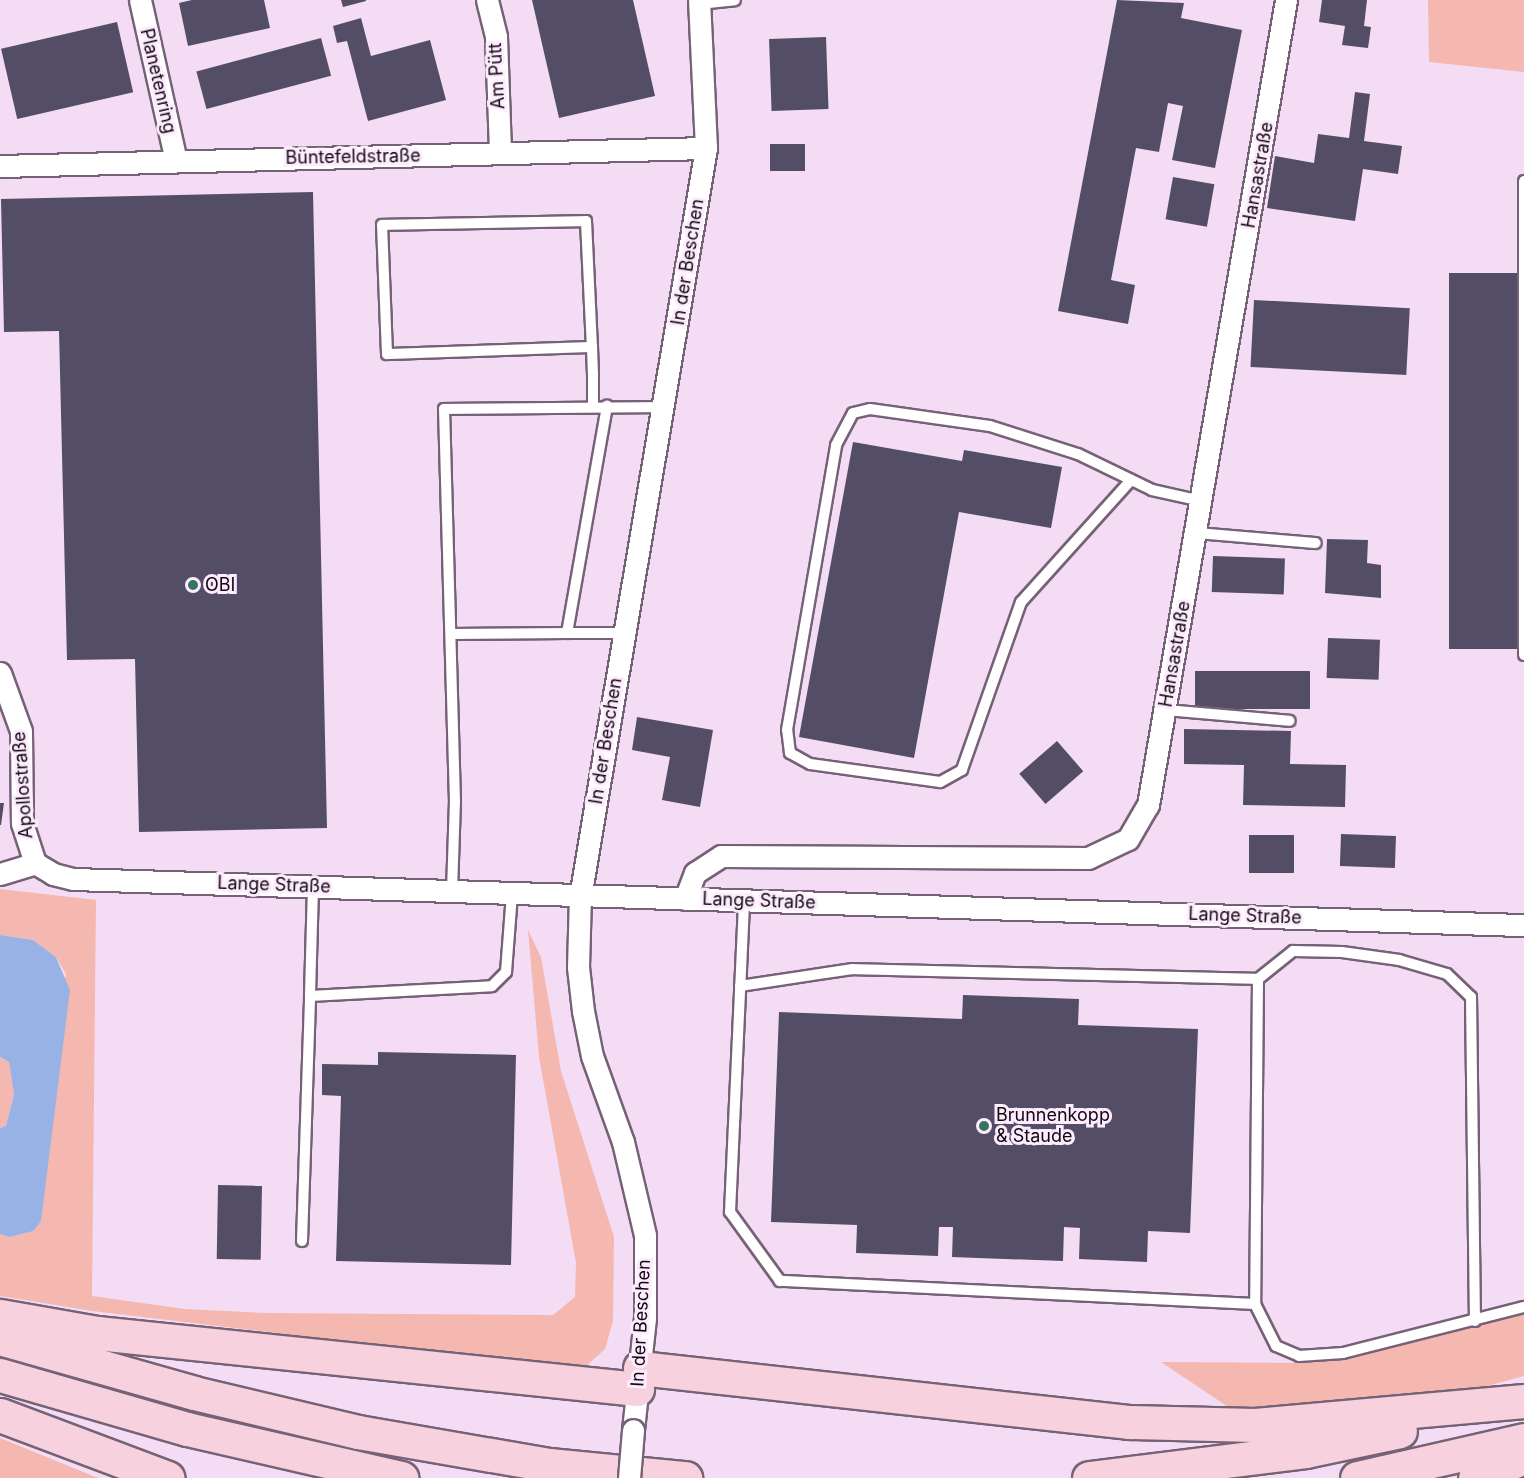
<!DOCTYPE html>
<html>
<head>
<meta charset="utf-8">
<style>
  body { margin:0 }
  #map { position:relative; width:1524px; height:1478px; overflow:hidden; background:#f4ddf4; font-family:Inter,sans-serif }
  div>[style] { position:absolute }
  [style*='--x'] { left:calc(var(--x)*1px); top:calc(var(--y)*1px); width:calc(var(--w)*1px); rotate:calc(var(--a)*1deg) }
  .green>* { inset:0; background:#f4b8b0 }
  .water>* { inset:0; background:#98b2e6 }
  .building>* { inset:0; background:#534e66; transform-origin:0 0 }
  .roads { filter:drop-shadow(2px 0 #766277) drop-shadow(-2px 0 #766277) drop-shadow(0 2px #766277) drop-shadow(0 -2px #766277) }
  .service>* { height:10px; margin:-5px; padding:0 5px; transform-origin:5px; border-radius:5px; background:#fff }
  .minor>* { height:21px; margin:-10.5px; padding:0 10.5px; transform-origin:10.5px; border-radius:10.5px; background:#fff }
  .trunk>* { height:33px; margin:-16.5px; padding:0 16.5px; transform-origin:16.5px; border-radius:16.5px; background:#f7d2de }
  .bridges { filter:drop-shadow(2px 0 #766277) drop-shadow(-2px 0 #766277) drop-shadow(0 2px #766277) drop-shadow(0 -2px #766277) }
  .minor-bridge>* { height:21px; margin:-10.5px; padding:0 10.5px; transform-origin:10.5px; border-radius:10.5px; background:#fff }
  .dots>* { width:16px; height:16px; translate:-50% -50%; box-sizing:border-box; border:3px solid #feecfe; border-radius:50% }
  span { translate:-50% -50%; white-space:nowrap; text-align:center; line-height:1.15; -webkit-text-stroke:6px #feecfe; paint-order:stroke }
  .street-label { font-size:18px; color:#100910 }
  .poi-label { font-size:18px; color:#100910 }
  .left { translate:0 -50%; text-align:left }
</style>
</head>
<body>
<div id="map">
  <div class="green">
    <div style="clip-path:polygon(1428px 0,1524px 0,1524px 72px,1429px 62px)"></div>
    <div style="clip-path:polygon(0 889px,96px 900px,92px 1296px,185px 1309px,266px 1313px,553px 1315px,575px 1297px,576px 1263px,539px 1057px,528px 930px,541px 957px,561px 1071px,614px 1237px,613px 1321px,605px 1349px,586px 1366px,536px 1364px,92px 1311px,0 1296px,0 1234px,9px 1237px,66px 974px,56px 957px,33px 940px,0 935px)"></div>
    <div style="clip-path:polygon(0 1057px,9px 1062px,14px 1094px,6px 1126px,0 1128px)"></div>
    <div style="clip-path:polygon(1524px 1314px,1524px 1376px,1402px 1409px,1255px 1425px,1161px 1362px,1307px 1363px)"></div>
    <div style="clip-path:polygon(0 1438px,98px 1478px,0 1478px)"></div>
  </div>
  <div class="water">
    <div style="clip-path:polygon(0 935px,33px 940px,56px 957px,70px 990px,41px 1221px,33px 1231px,9px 1237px,0 1234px,0 1128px,6px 1126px,14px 1094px,9px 1062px,0 1057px)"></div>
  </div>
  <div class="building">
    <div style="clip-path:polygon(192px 0,264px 0,270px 28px,188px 46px,179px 3px)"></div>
    <div style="clip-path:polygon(341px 0,366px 0,366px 1px,343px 7px)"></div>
    <div style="clip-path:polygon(532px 0,633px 0,655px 96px,559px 118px)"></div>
    <div style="clip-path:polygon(1117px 0,1184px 3px,1181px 18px,1242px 30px,1215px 168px,1172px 160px,1183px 106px,1168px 103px,1159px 152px,1136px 148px,1111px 280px,1135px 285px,1128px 324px,1058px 311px)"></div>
    <div style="clip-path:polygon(1322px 0,1367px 0,1364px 26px,1371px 27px,1368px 48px,1342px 45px,1345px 26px,1319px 22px)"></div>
    <div style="clip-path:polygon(361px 18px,371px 56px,430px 40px,446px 100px,368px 121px,347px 41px,337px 43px,333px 26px)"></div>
    <div style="left:117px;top:22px;width:72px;height:119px;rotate:77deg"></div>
    <div style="left:826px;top:37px;width:72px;height:57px;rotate:88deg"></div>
    <div style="left:321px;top:38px;width:39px;height:129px;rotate:75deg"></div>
    <div style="clip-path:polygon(1355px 92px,1370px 94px,1364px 141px,1402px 146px,1398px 174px,1363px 169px,1355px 221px,1267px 208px,1275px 156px,1314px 163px,1318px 134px,1349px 138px)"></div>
    <div style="left:770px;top:144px;width:35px;height:27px"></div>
    <div style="left:1173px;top:177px;width:42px;height:43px;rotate:10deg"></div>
    <div style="clip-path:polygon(313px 192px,327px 828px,139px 832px,135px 659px,67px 660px,59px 331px,4px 332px,1px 199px)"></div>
    <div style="left:1449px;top:273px;width:70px;height:376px"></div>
    <div style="left:1254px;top:300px;width:156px;height:67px;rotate:3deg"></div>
    <div style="clip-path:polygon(853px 442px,962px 461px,964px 450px,1062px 467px,1051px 528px,959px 512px,914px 758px,799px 737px)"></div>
    <div style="clip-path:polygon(1327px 539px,1368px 540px,1367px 563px,1381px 565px,1381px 598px,1325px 593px)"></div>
    <div style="left:1213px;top:556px;width:72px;height:36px;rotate:2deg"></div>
    <div style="left:1328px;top:638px;width:52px;height:40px;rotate:2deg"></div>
    <div style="left:1195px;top:671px;width:115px;height:38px"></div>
    <div style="clip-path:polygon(637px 717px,713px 730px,700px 807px,662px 800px,670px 757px,632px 750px)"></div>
    <div style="clip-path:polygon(1184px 729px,1291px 731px,1290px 764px,1346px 765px,1345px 807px,1243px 805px,1244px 765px,1184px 764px)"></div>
    <div style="left:1057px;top:741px;width:40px;height:50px;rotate:49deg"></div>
    <div style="clip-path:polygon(0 803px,4px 803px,1px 825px,0 825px)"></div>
    <div style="left:1341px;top:834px;width:55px;height:32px;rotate:2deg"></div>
    <div style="left:1249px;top:835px;width:45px;height:38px"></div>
    <div style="clip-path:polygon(963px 995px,1079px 999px,1078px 1025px,1198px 1029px,1190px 1233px,1148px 1231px,1147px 1262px,1079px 1259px,1080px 1228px,1064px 1227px,1063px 1261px,952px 1257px,953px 1227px,939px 1227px,938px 1256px,856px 1253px,857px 1225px,771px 1222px,779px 1012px,962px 1019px)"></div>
    <div style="clip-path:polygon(378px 1052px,516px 1055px,511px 1265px,336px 1261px,341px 1096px,322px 1095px,322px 1064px,378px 1065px)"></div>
    <div style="left:218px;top:1185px;width:44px;height:74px;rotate:1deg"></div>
  </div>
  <div class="roads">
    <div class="service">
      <div style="--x:699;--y:4;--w:36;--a:-6"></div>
      <div style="--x:1524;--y:181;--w:474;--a:90"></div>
      <div style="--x:592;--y:347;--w:205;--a:178"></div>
      <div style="--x:387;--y:354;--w:129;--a:-92.2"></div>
      <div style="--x:382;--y:225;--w:204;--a:-1.1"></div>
      <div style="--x:586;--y:221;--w:126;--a:87.3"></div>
      <div style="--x:592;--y:347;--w:26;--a:88"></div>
      <div style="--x:593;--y:373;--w:32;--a:90"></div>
      <div style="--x:1131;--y:480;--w:164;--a:132"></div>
      <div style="--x:1021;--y:602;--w:178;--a:109.4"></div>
      <div style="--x:962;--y:770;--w:25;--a:151"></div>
      <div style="--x:940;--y:782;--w:131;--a:-172.1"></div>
      <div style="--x:810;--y:764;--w:23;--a:-151"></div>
      <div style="--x:790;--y:753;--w:23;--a:-97"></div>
      <div style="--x:787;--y:730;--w:289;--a:-80.2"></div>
      <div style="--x:836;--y:445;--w:36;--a:-62"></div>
      <div style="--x:853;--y:413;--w:17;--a:-13"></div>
      <div style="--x:870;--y:409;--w:121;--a:8.1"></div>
      <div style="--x:990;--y:426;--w:92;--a:17.7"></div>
      <div style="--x:1078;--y:454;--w:82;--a:25.9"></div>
      <div style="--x:1152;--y:490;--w:50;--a:12.7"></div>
      <div style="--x:1196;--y:533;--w:120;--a:4.8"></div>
      <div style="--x:567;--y:633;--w:57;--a:0"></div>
      <div style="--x:451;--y:634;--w:116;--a:-0.5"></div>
      <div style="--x:567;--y:633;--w:231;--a:-80"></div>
      <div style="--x:1165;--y:710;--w:125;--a:5"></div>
      <div style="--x:313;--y:887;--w:109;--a:91.6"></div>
      <div style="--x:310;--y:996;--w:182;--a:-3.1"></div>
      <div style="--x:492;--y:986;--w:20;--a:-45"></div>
      <div style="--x:506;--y:972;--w:78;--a:-85.6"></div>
      <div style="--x:452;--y:891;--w:89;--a:-88.1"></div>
      <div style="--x:455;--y:802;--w:393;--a:-91.6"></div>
      <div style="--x:444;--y:409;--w:220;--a:-0.5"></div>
      <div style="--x:1258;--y:979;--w:45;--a:-38.7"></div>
      <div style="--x:1293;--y:951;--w:49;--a:1.2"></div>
      <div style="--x:1342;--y:952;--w:58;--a:8"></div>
      <div style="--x:1399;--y:960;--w:50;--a:16.3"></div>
      <div style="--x:1447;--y:974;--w:33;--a:44"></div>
      <div style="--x:1471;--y:997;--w:324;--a:89.3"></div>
      <div style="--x:740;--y:986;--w:114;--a:-8.6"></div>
      <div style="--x:853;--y:969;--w:405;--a:1.4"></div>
      <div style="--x:1258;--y:979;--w:325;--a:90.5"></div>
      <div style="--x:1255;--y:1304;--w:476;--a:-177.2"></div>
      <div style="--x:780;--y:1281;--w:85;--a:-125.9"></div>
      <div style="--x:730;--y:1212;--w:311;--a:-87.4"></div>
      <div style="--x:302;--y:1241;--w:245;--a:-88.1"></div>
      <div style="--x:1255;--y:1304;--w:47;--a:63.4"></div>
      <div style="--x:1276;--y:1346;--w:25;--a:23"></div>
      <div style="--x:1299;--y:1356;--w:44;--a:-3.9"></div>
      <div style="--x:1343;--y:1353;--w:187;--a:-14.3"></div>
    </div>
    <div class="minor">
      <div style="--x:140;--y:0;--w:165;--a:77.4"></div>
      <div style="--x:487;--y:0;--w:38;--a:76"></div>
      <div style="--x:496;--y:37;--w:116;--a:88"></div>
      <div style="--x:0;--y:166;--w:706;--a:-1.46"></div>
      <div style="--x:0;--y:673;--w:62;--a:70.1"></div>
      <div style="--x:21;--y:731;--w:92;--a:89.4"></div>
      <div style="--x:22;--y:823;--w:42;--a:72"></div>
      <div style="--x:0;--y:874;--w:37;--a:-17"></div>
      <div style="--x:35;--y:863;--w:21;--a:31"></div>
      <div style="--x:53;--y:874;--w:21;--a:14"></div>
      <div style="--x:73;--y:879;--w:1452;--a:1.82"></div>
      <div style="--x:685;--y:899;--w:28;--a:-69"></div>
      <div style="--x:695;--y:873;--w:31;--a:-33"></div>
      <div style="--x:721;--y:856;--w:367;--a:0.3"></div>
      <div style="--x:1088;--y:858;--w:44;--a:-25.4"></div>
      <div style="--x:1128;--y:839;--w:39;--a:-60"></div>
      <div style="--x:1148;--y:805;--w:817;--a:-80.27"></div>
      <div style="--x:633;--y:1430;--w:113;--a:-83.9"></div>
      <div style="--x:645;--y:1318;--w:83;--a:-90"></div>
      <div style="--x:645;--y:1235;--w:96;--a:-103.3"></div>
      <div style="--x:623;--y:1142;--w:91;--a:-109.8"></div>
      <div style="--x:592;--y:1056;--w:46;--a:-101.3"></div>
      <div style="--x:583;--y:1011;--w:44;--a:-96.5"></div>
      <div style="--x:578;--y:967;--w:70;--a:-88.4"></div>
      <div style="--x:580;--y:897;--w:760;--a:-80.45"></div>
      <div style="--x:706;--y:148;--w:148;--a:-92.7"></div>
    </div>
    <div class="trunk">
      <div style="--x:0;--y:1316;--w:98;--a:9.9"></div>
      <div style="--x:97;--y:1333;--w:543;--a:5.92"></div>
      <div style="--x:0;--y:1338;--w:202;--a:15.8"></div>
      <div style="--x:194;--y:1393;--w:169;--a:13.4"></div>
      <div style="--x:358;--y:1432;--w:194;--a:9.8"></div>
      <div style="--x:549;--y:1465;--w:137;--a:5.5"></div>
      <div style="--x:640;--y:1368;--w:491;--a:6.3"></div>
      <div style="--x:1128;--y:1422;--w:127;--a:1.4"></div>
      <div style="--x:1255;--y:1425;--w:270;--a:-5.1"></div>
      <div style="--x:0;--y:1375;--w:195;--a:16.1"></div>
      <div style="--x:187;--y:1429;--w:220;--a:12.9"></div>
      <div style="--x:0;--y:1415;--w:179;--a:20.6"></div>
      <div style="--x:1089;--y:1478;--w:218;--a:-7.1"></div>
      <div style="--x:1305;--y:1451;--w:97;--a:-11.9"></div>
      <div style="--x:1357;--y:1478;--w:171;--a:-12.8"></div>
      <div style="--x:1475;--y:1478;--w:53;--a:-23.2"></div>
    </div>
  </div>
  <div class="bridges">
    <div class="minor-bridge">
      <div style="--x:629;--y:1478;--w:48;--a:-85.2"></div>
    </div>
  </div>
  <div class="dots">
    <div style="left:193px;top:585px;background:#357461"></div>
    <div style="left:984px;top:1126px;background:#357461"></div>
  </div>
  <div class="street-label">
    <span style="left:497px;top:76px;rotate:-93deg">Am Pütt</span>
    <span style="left:158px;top:81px;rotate:77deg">Planetenring</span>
    <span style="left:353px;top:157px;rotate:-1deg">Büntefeldstraße</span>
    <span style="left:1258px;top:175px;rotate:-80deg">Hansastraße</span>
    <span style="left:688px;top:262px;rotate:-81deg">In der Beschen</span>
    <span style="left:1175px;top:654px;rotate:-80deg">Hansastraße</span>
    <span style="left:606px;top:741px;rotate:-81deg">In der Beschen</span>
    <span style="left:23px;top:785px;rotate:-94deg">Apollostraße</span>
    <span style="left:274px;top:885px;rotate:2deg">Lange Straße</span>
    <span style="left:759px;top:901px;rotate:2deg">Lange Straße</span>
    <span style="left:1245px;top:916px;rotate:2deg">Lange Straße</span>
    <span style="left:641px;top:1323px;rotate:-87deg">In der Beschen</span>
  </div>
  <div class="poi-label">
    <span class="left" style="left:205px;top:585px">OBI</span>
    <span class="left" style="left:996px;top:1126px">Brunnenkopp<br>&amp; Staude</span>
  </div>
</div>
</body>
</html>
